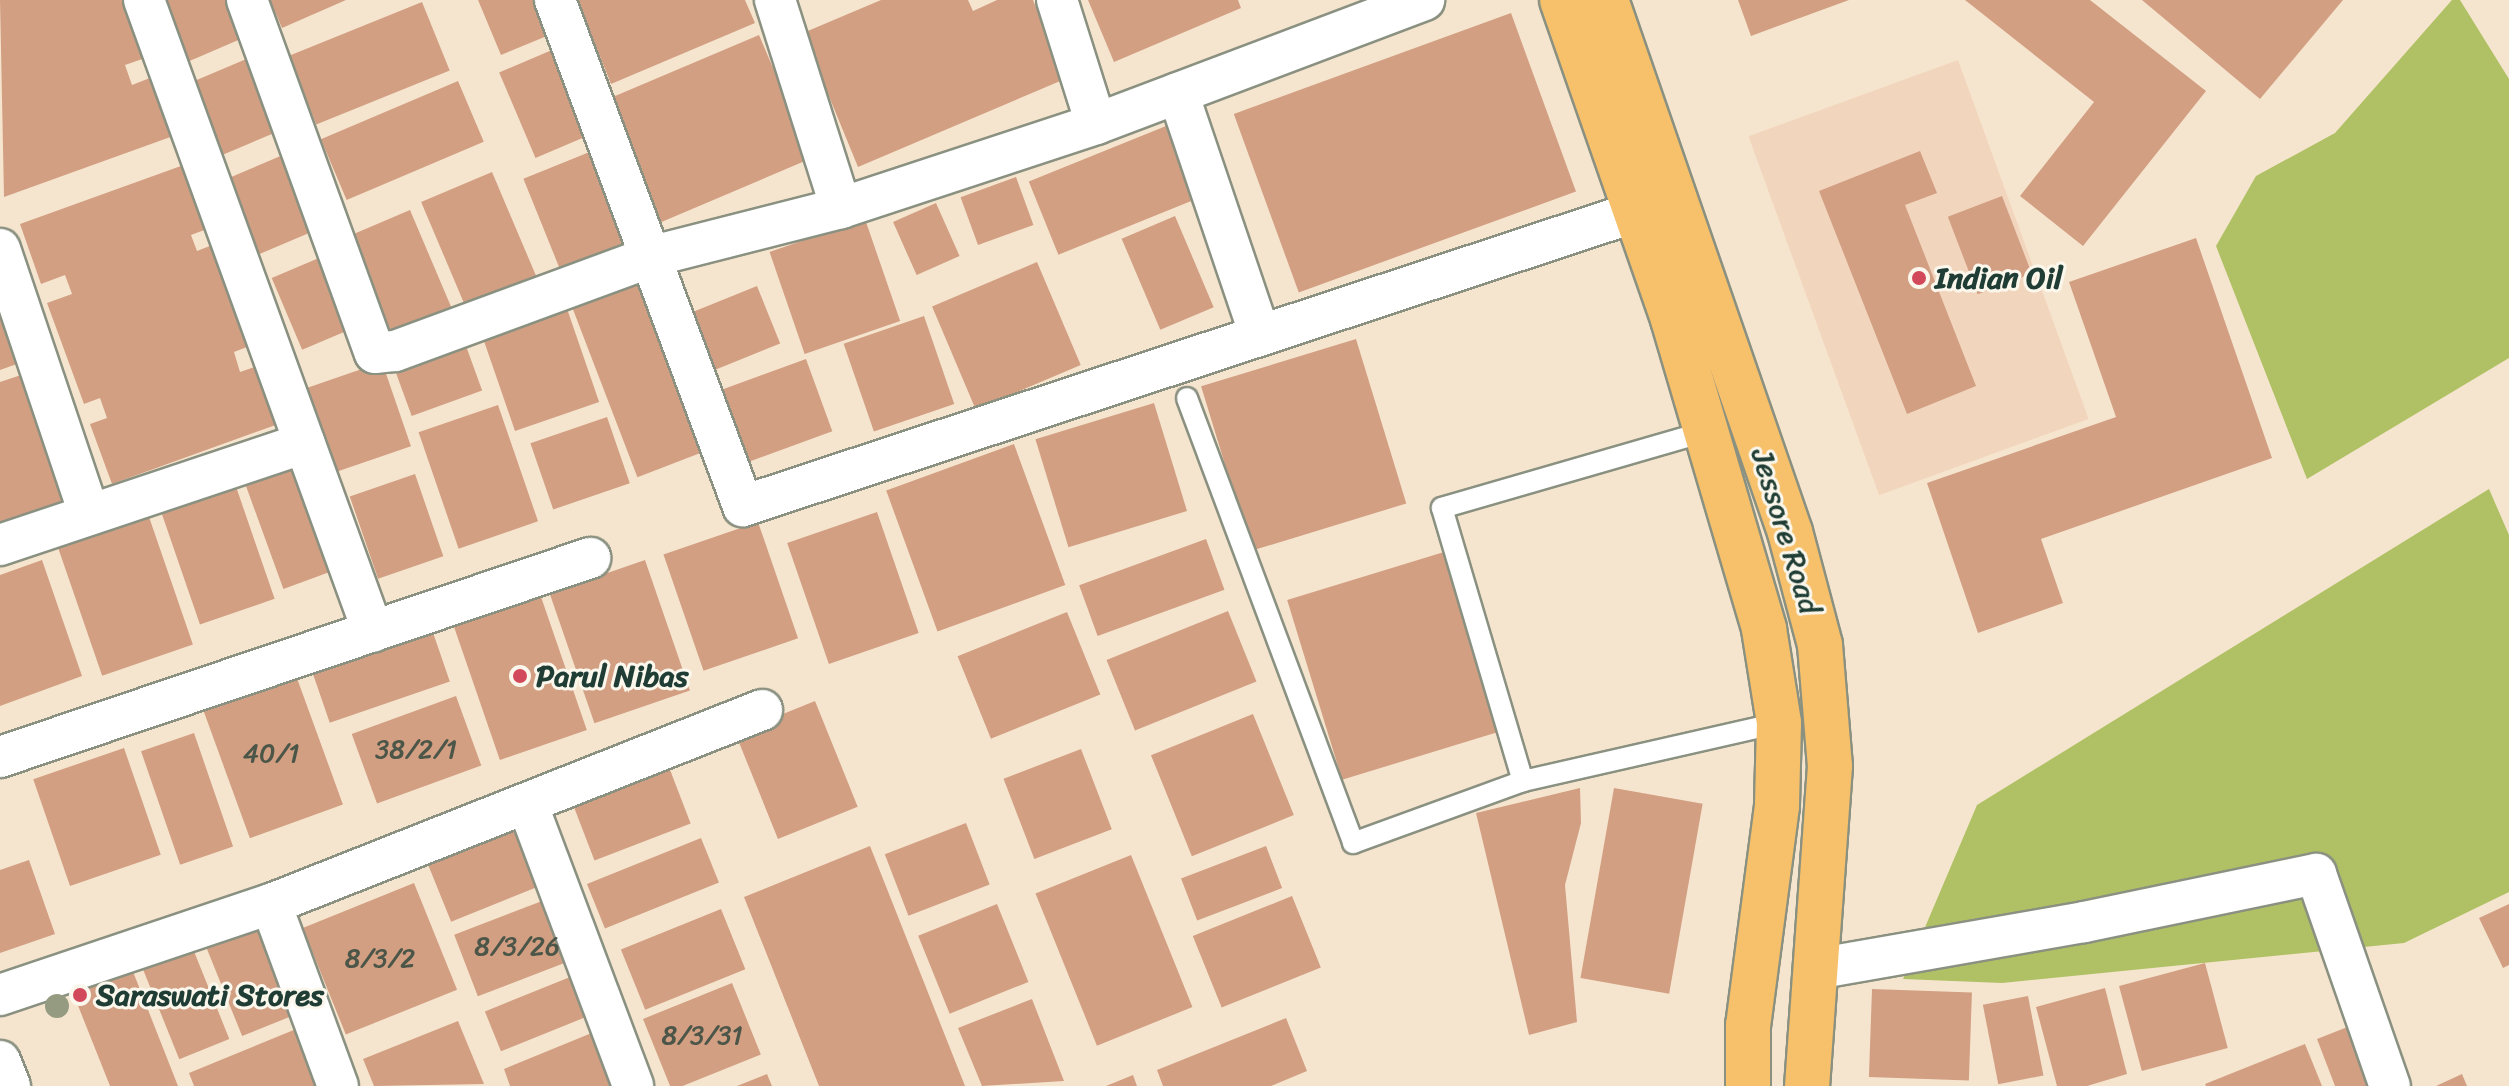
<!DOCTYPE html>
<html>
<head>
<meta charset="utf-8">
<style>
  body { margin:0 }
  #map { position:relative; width:2509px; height:1086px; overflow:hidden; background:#f6e5ce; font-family:Sriracha,sans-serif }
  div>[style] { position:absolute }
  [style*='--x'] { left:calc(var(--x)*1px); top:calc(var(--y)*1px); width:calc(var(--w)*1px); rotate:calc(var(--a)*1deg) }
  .built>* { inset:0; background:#f2d5bd; transform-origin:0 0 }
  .green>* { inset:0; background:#afc164 }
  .building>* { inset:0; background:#d29f83; transform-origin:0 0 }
  .roads { filter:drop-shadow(2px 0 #8a9181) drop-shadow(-2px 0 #8a9181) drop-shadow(0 2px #8a9181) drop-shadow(0 -2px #8a9181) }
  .service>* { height:20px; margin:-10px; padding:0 10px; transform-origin:10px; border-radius:10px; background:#fff }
  .minor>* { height:40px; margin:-20px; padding:0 20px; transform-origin:20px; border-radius:20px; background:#fff }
  .primary>* { height:44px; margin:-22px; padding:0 22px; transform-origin:22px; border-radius:22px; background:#f7c06b }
  .trees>* { width:24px; height:24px; margin:-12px; border-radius:50%; background:#949b80 }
  .dots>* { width:22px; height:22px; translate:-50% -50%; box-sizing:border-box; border:4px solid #fbf7ec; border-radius:50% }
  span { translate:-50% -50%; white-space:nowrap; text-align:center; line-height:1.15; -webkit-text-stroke:6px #fbf7ec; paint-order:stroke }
  .number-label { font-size:26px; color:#4c5648 }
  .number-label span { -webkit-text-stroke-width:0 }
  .poi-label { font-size:30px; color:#1f3d34; font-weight:700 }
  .left { translate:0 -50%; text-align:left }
  .street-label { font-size:30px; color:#1f3d34 }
</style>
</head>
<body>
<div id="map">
  <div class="built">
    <div style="left:1958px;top:60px;width:382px;height:223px;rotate:70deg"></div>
  </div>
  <div class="green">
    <div style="clip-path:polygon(2452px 0,2460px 0,2509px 79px,2509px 358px,2307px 479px,2216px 246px,2256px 176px,2335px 133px)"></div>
    <div style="clip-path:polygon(2489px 489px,2509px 535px,2509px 892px,2404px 943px,2002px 983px,1903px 979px,1977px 805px)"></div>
  </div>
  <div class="building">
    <div style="clip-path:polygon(0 0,128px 0,148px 57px,125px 65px,132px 85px,155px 76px,176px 135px,4px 197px)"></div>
    <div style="clip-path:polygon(158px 0,228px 0,243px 38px,185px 63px)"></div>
    <div style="clip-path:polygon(270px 0,346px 0,282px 28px)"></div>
    <div style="clip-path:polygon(478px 0,552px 0,564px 29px,501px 55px)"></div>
    <div style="clip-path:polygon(559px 0,745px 0,755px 23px,611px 84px,593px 39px,578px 45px)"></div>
    <div style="clip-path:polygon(881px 0,968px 0,973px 11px,997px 0,1033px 0,1065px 79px,858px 167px,803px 33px)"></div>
    <div style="clip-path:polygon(1088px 0,1238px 0,1241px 8px,1114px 62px)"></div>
    <div style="clip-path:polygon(1738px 0,1849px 0,1751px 36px)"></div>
    <div style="clip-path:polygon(1965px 0,2090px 0,2206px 91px,2083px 246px,2020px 196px,2094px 102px)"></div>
    <div style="clip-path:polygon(2142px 0,2343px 0,2260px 99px)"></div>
    <div style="left:422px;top:2px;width:74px;height:144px;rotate:68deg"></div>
    <div style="left:1511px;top:13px;width:190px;height:295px;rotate:70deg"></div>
    <div style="left:759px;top:35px;width:134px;height:173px;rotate:67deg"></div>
    <div style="left:559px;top:47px;width:93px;height:65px;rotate:67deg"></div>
    <div style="left:251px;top:57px;width:79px;height:66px;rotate:67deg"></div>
    <div style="left:458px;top:81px;width:66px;height:149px;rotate:67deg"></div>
    <div style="left:1166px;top:126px;width:79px;height:148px;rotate:68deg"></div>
    <div style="left:592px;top:151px;width:97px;height:74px;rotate:68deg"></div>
    <div style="clip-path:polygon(1920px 151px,1937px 193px,1905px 205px,1976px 386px,1907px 414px,1819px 191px)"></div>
    <div style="left:290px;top:152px;width:82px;height:78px;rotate:67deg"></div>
    <div style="clip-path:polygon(192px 162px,215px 226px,191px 235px,197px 251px,220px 242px,257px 343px,234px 352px,240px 372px,263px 364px,284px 422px,112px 484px,90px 424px,107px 418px,100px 398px,84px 404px,47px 303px,72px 294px,65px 275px,41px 284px,20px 224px)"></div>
    <div style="left:492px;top:172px;width:119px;height:77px;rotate:67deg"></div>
    <div style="left:1016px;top:177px;width:51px;height:59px;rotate:70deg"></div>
    <div style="left:2002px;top:196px;width:83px;height:58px;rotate:69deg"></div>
    <div style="left:936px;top:203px;width:58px;height:47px;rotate:66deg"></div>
    <div style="left:410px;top:210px;width:106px;height:65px;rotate:67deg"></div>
    <div style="left:1175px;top:216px;width:99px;height:58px;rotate:67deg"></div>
    <div style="left:865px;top:219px;width:108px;height:101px;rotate:71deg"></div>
    <div style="clip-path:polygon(2196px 238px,2272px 458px,2041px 539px,2063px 603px,1978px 633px,1927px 483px,2116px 417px,2069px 282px)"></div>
    <div style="left:326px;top:255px;width:78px;height:59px;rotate:67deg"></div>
    <div style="left:1037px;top:262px;width:112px;height:114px;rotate:67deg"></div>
    <div style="left:639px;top:272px;width:191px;height:75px;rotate:69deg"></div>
    <div style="clip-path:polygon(0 282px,28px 360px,0 370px)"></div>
    <div style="left:757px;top:286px;width:62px;height:74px;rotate:68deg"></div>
    <div style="left:564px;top:300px;width:108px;height:89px;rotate:71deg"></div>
    <div style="left:924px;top:316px;width:93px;height:85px;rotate:71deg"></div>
    <div style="left:462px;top:335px;width:59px;height:75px;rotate:70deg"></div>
    <div style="left:1356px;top:339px;width:172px;height:162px;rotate:73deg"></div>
    <div style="left:806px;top:359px;width:77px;height:100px;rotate:70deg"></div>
    <div style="left:382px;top:362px;width:89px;height:91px;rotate:71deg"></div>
    <div style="clip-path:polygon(21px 375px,67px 506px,0 530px,0 382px)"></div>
    <div style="left:1154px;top:403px;width:113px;height:124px;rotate:73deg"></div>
    <div style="left:498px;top:405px;width:123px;height:84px;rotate:71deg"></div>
    <div style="left:607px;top:417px;width:70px;height:81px;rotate:71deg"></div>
    <div style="left:1014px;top:444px;width:150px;height:136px;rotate:70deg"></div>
    <div style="left:305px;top:464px;width:110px;height:63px;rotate:70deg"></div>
    <div style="left:415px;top:474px;width:87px;height:69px;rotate:71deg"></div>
    <div style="left:232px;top:475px;width:131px;height:79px;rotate:71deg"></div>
    <div style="left:877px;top:512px;width:128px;height:95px;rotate:71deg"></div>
    <div style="left:148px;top:514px;width:138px;height:96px;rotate:71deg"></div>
    <div style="left:758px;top:522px;width:123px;height:100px;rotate:71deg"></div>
    <div style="left:1206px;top:539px;width:54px;height:135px;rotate:70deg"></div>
    <div style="left:1444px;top:552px;width:188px;height:164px;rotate:73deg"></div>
    <div style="clip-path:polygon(42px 560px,82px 676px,0 706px,0 575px)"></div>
    <div style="left:645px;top:560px;width:138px;height:101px;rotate:71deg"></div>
    <div style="left:539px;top:591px;width:147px;height:92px;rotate:71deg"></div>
    <div style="left:1228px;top:611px;width:76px;height:131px;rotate:68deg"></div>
    <div style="left:1067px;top:612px;width:89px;height:118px;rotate:68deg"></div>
    <div style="left:429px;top:621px;width:64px;height:127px;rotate:71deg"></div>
    <div style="left:294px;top:670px;width:143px;height:99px;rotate:70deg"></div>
    <div style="left:456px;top:696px;width:74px;height:111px;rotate:70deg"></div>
    <div style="left:815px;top:701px;width:114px;height:86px;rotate:68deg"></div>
    <div style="left:1253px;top:714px;width:109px;height:110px;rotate:68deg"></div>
    <div style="left:194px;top:733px;width:120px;height:56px;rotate:71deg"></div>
    <div style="left:124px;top:748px;width:113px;height:96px;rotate:71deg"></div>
    <div style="left:1081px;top:749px;width:86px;height:83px;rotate:69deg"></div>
    <div style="left:667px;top:762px;width:66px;height:103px;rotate:69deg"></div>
    <div style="clip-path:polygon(1580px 788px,1581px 823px,1565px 885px,1577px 1022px,1529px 1035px,1476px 813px)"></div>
    <div style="left:1614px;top:788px;width:90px;height:193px;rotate:10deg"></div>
    <div style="left:520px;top:812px;width:76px;height:105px;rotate:68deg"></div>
    <div style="left:966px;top:823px;width:66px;height:87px;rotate:69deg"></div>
    <div style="left:701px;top:838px;width:48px;height:123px;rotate:68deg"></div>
    <div style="clip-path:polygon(870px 846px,965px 1086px,819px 1086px,744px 897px)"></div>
    <div style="left:1266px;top:846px;width:45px;height:91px;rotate:69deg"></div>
    <div style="left:1131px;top:855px;width:164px;height:103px;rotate:68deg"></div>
    <div style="clip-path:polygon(29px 860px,55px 934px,0 953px,0 870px)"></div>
    <div style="left:414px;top:883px;width:115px;height:120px;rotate:68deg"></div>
    <div style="left:555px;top:896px;width:66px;height:108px;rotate:69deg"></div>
    <div style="left:1292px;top:896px;width:77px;height:107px;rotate:68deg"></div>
    <div style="left:997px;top:904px;width:84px;height:85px;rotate:68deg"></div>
    <div style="clip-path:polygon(2509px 904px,2509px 965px,2503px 968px,2479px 918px)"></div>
    <div style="left:721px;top:909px;width:65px;height:108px;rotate:68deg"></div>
    <div style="left:264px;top:914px;width:105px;height:66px;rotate:68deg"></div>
    <div style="left:193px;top:949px;width:97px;height:54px;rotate:68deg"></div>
    <div style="left:2205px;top:963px;width:88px;height:89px;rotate:75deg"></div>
    <div style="clip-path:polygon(130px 964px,178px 1086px,110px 1086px,71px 988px)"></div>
    <div style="left:585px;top:971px;width:43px;height:108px;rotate:68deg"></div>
    <div style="left:732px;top:983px;width:77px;height:96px;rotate:68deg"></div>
    <div style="clip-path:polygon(2105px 988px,2127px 1074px,2087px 1086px,2057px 1086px,2036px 1007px)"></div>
    <div style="left:1872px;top:989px;width:100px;height:88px;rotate:2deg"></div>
    <div style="left:2028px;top:996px;width:81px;height:46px;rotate:79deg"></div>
    <div style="clip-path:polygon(1032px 999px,1064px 1081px,982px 1086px,958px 1028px)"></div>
    <div style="clip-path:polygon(1286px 1018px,1307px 1071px,1271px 1086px,1163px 1086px,1157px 1070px)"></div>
    <div style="clip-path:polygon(458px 1021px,484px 1084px,374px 1086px,363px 1059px)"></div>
    <div style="clip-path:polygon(2355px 1024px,2380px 1086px,2335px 1086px,2317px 1039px)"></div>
    <div style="clip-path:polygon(301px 1027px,324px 1086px,194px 1086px,189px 1073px)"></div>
    <div style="clip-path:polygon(599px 1030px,621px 1086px,510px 1086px,504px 1069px)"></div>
    <div style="clip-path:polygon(2305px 1044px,2322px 1086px,2206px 1086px,2205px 1084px)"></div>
    <div style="clip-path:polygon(767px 1074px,772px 1086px,737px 1086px)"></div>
    <div style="clip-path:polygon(2462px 1074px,2467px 1086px,2436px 1086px)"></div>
    <div style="clip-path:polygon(1133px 1075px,1137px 1086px,1106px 1086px)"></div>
  </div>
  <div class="roads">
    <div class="service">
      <div style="--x:1187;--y:398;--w:475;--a:69.5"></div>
      <div style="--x:1353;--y:843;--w:181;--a:-20"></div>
      <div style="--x:1708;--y:431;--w:277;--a:163.9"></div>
      <div style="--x:1442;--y:508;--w:285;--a:73.5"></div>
      <div style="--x:1523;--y:781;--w:262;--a:-12.8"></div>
    </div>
    <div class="minor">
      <div style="--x:144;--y:0;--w:672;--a:70.08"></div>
      <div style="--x:247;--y:0;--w:375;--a:70.1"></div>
      <div style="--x:375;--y:353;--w:20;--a:-6"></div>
      <div style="--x:395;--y:351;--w:275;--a:-20.2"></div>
      <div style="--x:653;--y:256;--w:194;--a:-14.3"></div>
      <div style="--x:841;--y:208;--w:268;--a:-18.2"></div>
      <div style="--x:1096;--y:124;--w:351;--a:-20.7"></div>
      <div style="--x:555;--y:0;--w:540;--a:69.62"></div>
      <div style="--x:743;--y:506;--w:939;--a:-18.24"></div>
      <div style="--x:775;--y:0;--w:218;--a:72.4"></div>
      <div style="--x:1057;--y:0;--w:130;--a:72.5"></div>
      <div style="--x:1178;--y:93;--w:256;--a:71.3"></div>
      <div style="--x:0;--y:249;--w:280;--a:71.4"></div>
      <div style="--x:0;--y:545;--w:321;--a:-18.5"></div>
      <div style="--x:0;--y:757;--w:623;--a:-18.64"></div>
      <div style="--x:528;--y:806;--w:299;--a:69.4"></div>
      <div style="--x:271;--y:904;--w:194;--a:69.8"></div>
      <div style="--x:1815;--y:969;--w:273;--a:-9.9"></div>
      <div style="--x:2084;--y:922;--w:237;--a:-11.7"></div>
      <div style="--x:2316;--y:874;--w:225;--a:70.8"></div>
      <div style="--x:0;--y:995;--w:286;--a:-18.6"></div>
      <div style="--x:271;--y:904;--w:528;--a:-21.56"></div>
      <div style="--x:0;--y:1061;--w:27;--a:68"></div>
    </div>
    <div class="primary">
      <div style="--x:1562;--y:0;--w:338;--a:70.8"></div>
      <div style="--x:1673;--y:319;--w:323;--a:73.6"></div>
      <div style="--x:1764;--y:629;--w:95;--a:80.9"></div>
      <div style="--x:1779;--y:723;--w:83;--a:91.4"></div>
      <div style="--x:1777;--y:806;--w:221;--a:97.5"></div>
      <div style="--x:1748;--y:1025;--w:61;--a:90"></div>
      <div style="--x:1606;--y:0;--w:563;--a:70.92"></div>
      <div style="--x:1790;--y:532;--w:117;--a:75.1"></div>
      <div style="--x:1820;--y:645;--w:121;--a:85.3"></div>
      <div style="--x:1830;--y:766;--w:321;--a:94.1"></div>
    </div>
  </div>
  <div class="trees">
    <div style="left:57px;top:1006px"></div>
  </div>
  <div class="dots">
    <div style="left:1919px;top:278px;background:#d1495b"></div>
    <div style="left:520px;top:676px;background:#d1495b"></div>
    <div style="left:80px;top:995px;background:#d1495b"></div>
  </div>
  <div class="number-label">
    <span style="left:416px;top:750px">38/2/1</span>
    <span style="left:271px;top:754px">40/1</span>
    <span style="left:517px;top:947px">8/3/26</span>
    <span style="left:380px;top:959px">8/3/2</span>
    <span style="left:702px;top:1036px">8/3/31</span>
  </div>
  <div class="poi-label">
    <span class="left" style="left:1935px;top:278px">Indian Oil</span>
    <span class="left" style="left:536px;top:676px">Parul Nibas</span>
    <span class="left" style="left:96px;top:995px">Saraswati Stores</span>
  </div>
  <div class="street-label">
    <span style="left:1786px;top:531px;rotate:73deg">Jessore Road</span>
  </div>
</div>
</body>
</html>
